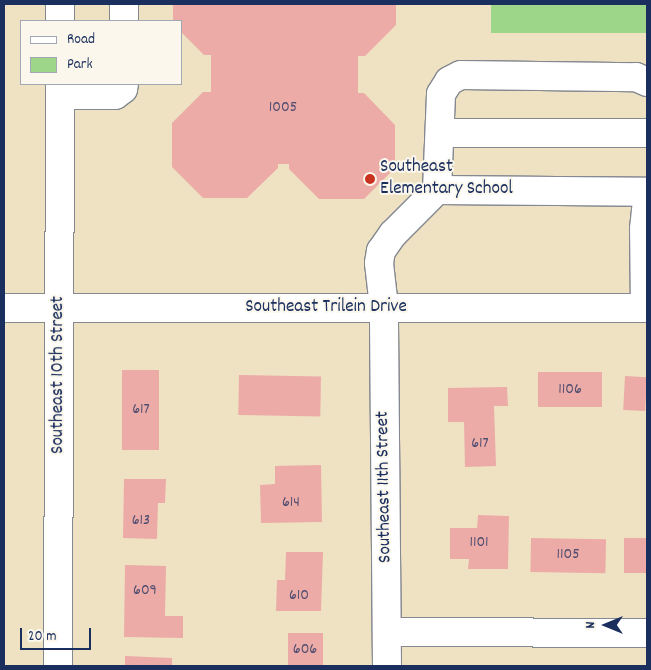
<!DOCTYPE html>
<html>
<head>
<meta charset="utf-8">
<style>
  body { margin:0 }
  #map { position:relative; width:651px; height:670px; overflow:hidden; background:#eee2c2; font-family:Dekko,sans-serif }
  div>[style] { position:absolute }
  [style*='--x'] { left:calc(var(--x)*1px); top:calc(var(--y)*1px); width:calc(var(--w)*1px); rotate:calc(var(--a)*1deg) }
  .green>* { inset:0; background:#9dd689; transform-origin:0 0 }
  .building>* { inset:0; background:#edaba7; transform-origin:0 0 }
  .roads { filter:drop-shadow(1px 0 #848890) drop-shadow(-1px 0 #848890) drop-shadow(0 1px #848890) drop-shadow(0 -1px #848890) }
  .minor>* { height:28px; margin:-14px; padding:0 14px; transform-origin:14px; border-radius:14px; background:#fff }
  .dots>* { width:14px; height:14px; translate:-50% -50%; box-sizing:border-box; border:2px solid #fbf7ec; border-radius:50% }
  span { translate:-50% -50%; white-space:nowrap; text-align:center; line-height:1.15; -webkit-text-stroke:4px #fbf7ec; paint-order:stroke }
  .number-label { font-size:16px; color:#504e70 }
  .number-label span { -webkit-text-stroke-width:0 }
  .poi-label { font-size:19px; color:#1b2f5e }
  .left { translate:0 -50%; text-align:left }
  .street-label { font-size:19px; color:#1b2f5e }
  .frame { position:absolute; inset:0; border:5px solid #1b2f5e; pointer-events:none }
  .legend { position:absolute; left:20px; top:20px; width:162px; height:65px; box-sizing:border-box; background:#fbf7ec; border:1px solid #a1a7b3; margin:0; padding:6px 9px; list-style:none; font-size:15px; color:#1b2f5e }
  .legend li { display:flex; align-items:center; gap:10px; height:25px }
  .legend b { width:25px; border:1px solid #a1a7b3 }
  .north { position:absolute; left:581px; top:600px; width:50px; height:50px; -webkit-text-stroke:4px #fbf7ec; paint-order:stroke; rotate:270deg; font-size:14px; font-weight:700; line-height:20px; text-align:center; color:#1b2f5e }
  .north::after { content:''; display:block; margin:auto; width:18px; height:22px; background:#1b2f5e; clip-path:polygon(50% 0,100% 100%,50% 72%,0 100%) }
  .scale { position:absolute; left:20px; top:628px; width:71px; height:22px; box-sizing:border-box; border:2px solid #1b2f5e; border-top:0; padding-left:6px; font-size:15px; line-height:18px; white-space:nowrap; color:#1b2f5e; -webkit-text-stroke:4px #fbf7ec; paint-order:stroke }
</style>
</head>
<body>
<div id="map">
  <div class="green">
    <div style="left:491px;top:4px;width:156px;height:29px"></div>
  </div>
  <div class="building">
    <div style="clip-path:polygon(173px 4px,396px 4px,396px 25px,365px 56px,358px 56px,358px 93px,364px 93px,395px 125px,395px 168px,364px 199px,319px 199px,289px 169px,289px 164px,278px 164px,278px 168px,247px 198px,203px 198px,172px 167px,172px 123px,203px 92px,211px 92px,211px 55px,204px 55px,181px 32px,181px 21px,173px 21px)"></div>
    <div style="left:159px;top:370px;width:80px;height:37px;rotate:90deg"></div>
    <div style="left:602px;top:372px;width:35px;height:64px;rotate:90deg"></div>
    <div style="left:239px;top:375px;width:82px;height:40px;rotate:1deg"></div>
    <div style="left:625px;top:376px;width:22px;height:34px;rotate:3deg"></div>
    <div style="clip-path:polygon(507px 387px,508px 406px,494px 406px,496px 466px,465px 467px,464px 422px,448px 422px,448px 388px)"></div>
    <div style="clip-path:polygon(321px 465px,322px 522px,261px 523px,260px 485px,275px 484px,275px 466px)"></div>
    <div style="clip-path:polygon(124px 479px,166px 479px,165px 503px,158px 503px,157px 539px,123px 538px)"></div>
    <div style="clip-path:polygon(478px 515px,509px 516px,508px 569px,468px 569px,469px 559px,450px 559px,450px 528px,477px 528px)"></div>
    <div style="left:531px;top:538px;width:75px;height:34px;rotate:1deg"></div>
    <div style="left:624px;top:538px;width:23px;height:35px"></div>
    <div style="clip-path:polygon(286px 552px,323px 552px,321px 611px,276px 611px,277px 580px,285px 580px)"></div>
    <div style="clip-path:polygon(125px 565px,166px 566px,165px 616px,183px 616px,183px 638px,124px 637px)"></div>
    <div style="left:288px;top:633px;width:35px;height:33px"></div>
    <div style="clip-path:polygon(125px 656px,172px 658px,172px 666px,125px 666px)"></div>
  </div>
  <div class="roads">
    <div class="minor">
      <div style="--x:60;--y:4;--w:17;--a:90"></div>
      <div style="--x:124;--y:4;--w:17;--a:90"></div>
      <div style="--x:60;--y:95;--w:55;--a:0"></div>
      <div style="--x:115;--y:95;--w:10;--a:-37"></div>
      <div style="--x:123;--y:89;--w:5;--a:-79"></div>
      <div style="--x:440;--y:133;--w:207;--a:0"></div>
      <div style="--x:437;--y:190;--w:210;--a:0.5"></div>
      <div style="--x:4;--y:308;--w:643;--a:0"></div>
      <div style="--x:645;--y:308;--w:79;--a:-90.7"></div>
      <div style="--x:644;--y:229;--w:30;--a:-84"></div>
      <div style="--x:387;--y:632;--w:260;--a:0.2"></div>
      <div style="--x:58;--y:666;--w:582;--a:-89.8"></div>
      <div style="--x:387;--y:666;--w:359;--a:-90.5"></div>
      <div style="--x:384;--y:307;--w:44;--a:-96.5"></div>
      <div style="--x:379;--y:263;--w:12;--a:-81"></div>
      <div style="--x:381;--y:251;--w:21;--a:-55"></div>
      <div style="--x:393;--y:234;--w:62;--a:-45"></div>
      <div style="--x:437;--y:190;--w:96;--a:-87.6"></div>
      <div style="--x:441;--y:94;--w:15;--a:-58"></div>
      <div style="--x:449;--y:81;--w:13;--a:-27"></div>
      <div style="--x:461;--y:75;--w:175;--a:0.7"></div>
      <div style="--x:636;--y:77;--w:12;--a:24"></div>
    </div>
  </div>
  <div class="dots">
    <div style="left:370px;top:179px;background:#c8321e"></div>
  </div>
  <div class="number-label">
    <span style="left:283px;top:108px">1005</span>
    <span style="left:570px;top:390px">1106</span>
    <span style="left:141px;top:410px">617</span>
    <span style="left:480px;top:444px">617</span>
    <span style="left:291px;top:503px">614</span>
    <span style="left:141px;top:521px">613</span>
    <span style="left:479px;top:543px">1101</span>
    <span style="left:568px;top:555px">1105</span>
    <span style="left:145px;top:591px">609</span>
    <span style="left:299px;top:596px">610</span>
    <span style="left:305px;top:650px">606</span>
  </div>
  <div class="poi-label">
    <span class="left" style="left:380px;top:179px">Southeast<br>Elementary School</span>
  </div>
  <div class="street-label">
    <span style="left:326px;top:308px">Southeast Trilein Drive</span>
    <span style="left:59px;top:375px;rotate:-90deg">Southeast 10th Street</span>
    <span style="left:385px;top:487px;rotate:-91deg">Southeast 11th Street</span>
  </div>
  <div class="frame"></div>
  <ul class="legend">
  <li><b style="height:6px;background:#fff"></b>Road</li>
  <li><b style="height:14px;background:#9dd689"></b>Park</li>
  </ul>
  <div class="north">N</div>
  <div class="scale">20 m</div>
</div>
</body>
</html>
